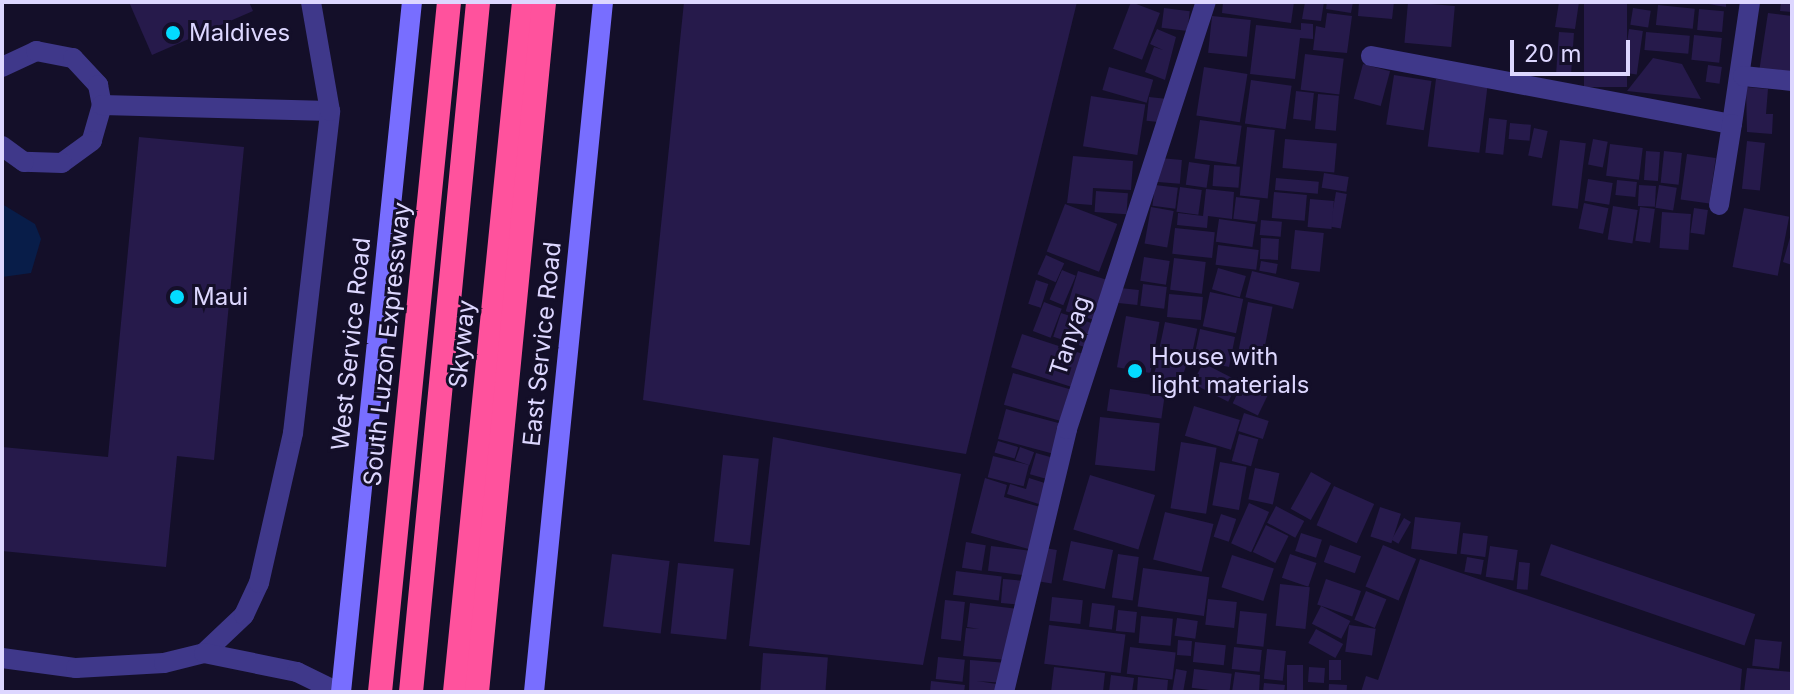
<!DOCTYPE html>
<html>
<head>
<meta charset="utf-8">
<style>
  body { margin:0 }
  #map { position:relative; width:1794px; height:694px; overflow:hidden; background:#140f29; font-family:Inter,sans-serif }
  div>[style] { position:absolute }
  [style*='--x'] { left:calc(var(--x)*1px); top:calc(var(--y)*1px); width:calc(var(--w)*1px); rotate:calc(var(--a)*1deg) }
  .water>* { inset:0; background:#081d49 }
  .building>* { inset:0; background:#261a4b; transform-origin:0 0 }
  .lane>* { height:20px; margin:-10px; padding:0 10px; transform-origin:10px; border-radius:10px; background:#3f388a }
  .street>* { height:20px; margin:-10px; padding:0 10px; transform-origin:10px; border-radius:10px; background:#3f388a }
  .secondary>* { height:20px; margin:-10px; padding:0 10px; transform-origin:10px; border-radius:10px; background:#786eff }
  .highway>* { height:24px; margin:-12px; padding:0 12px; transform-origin:12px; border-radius:12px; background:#ff529d }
  .dots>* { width:22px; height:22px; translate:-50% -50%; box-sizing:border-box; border:4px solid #140f29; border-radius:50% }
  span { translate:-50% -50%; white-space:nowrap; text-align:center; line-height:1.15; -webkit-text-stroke:6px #140f29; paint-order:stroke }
  .poi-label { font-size:24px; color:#ddd7ff }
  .left { translate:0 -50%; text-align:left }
  .street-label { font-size:24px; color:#ddd7ff }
  .frame { position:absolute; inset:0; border:4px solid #ddd7ff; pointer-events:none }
  .scale { position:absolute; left:1510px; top:40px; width:120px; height:36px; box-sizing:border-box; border:4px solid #ddd7ff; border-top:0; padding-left:10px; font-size:24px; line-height:28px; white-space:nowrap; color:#ddd7ff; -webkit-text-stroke:6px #140f29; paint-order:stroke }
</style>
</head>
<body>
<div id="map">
  <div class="water">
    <div style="clip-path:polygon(2px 204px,35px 224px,41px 239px,31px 273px,2px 277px)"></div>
  </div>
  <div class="building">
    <div style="clip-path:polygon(129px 2px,249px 2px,253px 11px,152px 55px)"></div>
    <div style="clip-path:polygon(684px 2px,1077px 2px,966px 454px,643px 400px)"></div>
    <div style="left:1131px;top:2px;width:31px;height:50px;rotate:21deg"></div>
    <div style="clip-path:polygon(1223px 2px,1294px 2px,1291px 23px,1222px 13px)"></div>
    <div style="clip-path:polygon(1305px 2px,1324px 2px,1321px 21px,1302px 19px)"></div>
    <div style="clip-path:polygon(1327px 2px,1353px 2px,1351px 13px,1326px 9px)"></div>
    <div style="clip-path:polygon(1359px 2px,1394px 2px,1392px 19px,1358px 16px)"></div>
    <div style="left:1408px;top:2px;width:47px;height:41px;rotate:5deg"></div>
    <div style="clip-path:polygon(1559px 2px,1579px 2px,1575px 29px,1555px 27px)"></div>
    <div style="left:1584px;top:2px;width:43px;height:85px"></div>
    <div style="clip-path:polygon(1697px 2px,1726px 2px,1726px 7px)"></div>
    <div style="clip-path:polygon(1781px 2px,1792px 2px,1792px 12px,1780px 11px)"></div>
    <div style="left:1658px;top:5px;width:37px;height:20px;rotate:6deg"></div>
    <div style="left:1164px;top:8px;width:26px;height:20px;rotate:7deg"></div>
    <div style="left:1633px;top:8px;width:18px;height:17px;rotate:9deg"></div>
    <div style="left:1699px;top:9px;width:25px;height:21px;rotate:5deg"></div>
    <div style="clip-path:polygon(1327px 13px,1352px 16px,1347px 53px,1313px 50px,1316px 26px,1325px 28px)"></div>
    <div style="clip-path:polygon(1768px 13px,1792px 16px,1792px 77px,1759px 72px)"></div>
    <div style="left:1212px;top:16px;width:39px;height:37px;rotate:6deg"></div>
    <div style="clip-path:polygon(1301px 23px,1313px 24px,1313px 39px,1300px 38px,1295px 79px,1250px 74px,1256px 25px,1301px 30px)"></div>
    <div style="clip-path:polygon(1157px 29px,1176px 37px,1165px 80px,1145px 72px,1154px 47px,1163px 50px,1150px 44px)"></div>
    <div style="left:1629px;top:29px;width:14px;height:44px;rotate:8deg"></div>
    <div style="left:1559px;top:32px;width:15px;height:40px;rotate:4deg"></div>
    <div style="left:1646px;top:32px;width:44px;height:18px;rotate:5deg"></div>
    <div style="left:1694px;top:35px;width:28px;height:25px;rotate:6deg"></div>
    <div style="left:1305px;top:54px;width:39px;height:36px;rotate:7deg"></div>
    <div style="clip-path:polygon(1653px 58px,1682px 64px,1701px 99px,1627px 91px)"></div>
    <div style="left:1363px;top:64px;width:28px;height:36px;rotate:15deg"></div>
    <div style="left:1708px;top:65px;width:14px;height:17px;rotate:8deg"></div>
    <div style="left:1109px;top:67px;width:46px;height:24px;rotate:16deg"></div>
    <div style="left:1204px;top:67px;width:44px;height:49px;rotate:9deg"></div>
    <div style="left:1394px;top:75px;width:38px;height:50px;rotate:9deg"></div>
    <div style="left:1436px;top:79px;width:52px;height:68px;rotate:7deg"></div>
    <div style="left:1251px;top:80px;width:41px;height:44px;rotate:8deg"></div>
    <div style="clip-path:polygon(1746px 87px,1768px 89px,1766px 114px,1773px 114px,1772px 134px,1747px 132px)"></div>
    <div style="left:1296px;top:91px;width:18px;height:28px;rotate:6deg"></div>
    <div style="left:1318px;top:94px;width:21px;height:35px;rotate:5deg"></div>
    <div style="left:1091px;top:96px;width:55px;height:51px;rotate:9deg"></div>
    <div style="left:1149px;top:97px;width:19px;height:24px;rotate:6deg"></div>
    <div style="left:1489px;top:118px;width:18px;height:35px;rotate:6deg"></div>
    <div style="left:1200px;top:120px;width:42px;height:39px;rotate:8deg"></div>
    <div style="left:1510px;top:123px;width:21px;height:16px;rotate:5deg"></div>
    <div style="left:1247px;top:127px;width:28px;height:69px;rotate:6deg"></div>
    <div style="left:1534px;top:128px;width:14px;height:28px;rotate:12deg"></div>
    <div style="clip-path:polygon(139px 137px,244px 147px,214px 460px,177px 456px,166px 567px,2px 551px,2px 447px,108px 457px)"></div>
    <div style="left:1285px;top:139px;width:52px;height:29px;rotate:5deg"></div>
    <div style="left:1593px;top:139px;width:15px;height:26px;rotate:11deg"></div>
    <div style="left:1560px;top:140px;width:26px;height:66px;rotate:7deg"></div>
    <div style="left:1747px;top:141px;width:18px;height:48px;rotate:6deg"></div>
    <div style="left:1610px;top:144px;width:33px;height:32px;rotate:7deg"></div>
    <div style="left:1646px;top:151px;width:14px;height:29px;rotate:4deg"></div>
    <div style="left:1664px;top:151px;width:18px;height:32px;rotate:6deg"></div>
    <div style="left:1687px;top:154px;width:29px;height:46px;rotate:8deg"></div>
    <div style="clip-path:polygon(1073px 156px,1133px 161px,1131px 190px,1093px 188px,1092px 205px,1067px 203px)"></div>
    <div style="left:1160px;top:158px;width:22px;height:24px;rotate:5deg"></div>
    <div style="left:1189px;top:162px;width:21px;height:23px;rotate:8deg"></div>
    <div style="left:1214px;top:165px;width:26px;height:21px;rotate:4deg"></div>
    <div style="left:1324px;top:173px;width:25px;height:15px;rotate:9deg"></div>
    <div style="left:1276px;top:178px;width:43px;height:12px;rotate:5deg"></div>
    <div style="left:1588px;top:179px;width:25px;height:22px;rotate:9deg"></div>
    <div style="left:1617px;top:180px;width:20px;height:15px;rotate:6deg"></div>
    <div style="left:1155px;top:185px;width:23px;height:21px;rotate:7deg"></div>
    <div style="left:1639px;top:185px;width:17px;height:21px;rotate:3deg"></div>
    <div style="left:1659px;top:185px;width:18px;height:23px;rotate:9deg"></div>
    <div style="left:1180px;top:187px;width:22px;height:25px;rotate:8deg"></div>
    <div style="clip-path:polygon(1206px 189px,1234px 192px,1232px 219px,1208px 216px,1207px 228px,1177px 225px,1178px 213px,1203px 216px)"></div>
    <div style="left:1096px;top:191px;width:32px;height:21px;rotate:4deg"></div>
    <div style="left:1274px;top:192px;width:33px;height:26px;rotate:5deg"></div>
    <div style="left:1336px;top:192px;width:11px;height:35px;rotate:10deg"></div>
    <div style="left:1236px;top:197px;width:24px;height:22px;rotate:7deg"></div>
    <div style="left:1310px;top:199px;width:24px;height:28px;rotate:5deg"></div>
    <div style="left:1584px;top:203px;width:25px;height:26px;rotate:12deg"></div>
    <div style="left:1065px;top:204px;width:56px;height:51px;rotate:21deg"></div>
    <div style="left:1613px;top:206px;width:25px;height:34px;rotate:9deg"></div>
    <div style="left:1151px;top:207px;width:23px;height:37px;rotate:10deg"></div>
    <div style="left:1640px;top:207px;width:15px;height:34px;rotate:8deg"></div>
    <div style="left:1694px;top:208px;width:14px;height:25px;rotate:8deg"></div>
    <div style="left:1744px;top:208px;width:46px;height:60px;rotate:11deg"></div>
    <div style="left:1662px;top:212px;width:29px;height:36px;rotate:4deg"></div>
    <div style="left:1219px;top:219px;width:37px;height:23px;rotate:8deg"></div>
    <div style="left:1261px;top:220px;width:21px;height:15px;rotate:5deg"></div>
    <div style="left:1175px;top:228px;width:40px;height:26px;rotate:6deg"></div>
    <div style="left:1295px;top:230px;width:29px;height:39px;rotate:6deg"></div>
    <div style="clip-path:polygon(1791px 234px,1792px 234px,1792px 265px,1783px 262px)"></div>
    <div style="left:1261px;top:238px;width:18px;height:21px;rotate:3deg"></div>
    <div style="left:1218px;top:245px;width:41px;height:20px;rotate:7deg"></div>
    <div style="left:1046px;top:255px;width:20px;height:21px;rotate:24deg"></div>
    <div style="left:1144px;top:257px;width:26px;height:24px;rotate:9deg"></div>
    <div style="left:1174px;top:258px;width:32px;height:32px;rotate:7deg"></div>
    <div style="left:1261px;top:261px;width:17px;height:10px;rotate:10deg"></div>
    <div style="left:1218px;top:268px;width:29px;height:22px;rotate:16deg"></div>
    <div style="left:1062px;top:270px;width:15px;height:32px;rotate:23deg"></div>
    <div style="left:1078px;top:271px;width:30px;height:42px;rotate:17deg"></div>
    <div style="left:1252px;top:271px;width:49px;height:27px;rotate:14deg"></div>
    <div style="left:1036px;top:280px;width:13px;height:25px;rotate:18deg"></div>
    <div style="left:1143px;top:284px;width:24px;height:22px;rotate:7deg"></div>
    <div style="left:1120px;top:288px;width:19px;height:15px;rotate:6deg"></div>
    <div style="left:1210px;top:292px;width:34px;height:35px;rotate:12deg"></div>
    <div style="left:1169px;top:294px;width:34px;height:23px;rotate:5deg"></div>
    <div style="left:1044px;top:302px;width:19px;height:31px;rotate:21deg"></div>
    <div style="left:1248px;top:302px;width:25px;height:53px;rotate:11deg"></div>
    <div style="left:1061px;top:313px;width:33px;height:25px;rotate:18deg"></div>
    <div style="left:1126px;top:316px;width:34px;height:52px;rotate:10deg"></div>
    <div style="left:1165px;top:322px;width:33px;height:25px;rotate:12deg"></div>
    <div style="clip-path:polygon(1200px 329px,1235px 337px,1229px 367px,1206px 362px,1208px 355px,1195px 353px)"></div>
    <div style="left:1022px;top:334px;width:66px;height:35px;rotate:18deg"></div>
    <div style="left:1162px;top:349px;width:28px;height:34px;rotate:18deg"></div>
    <div style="left:1203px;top:363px;width:40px;height:23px;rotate:27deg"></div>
    <div style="left:1013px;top:373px;width:62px;height:33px;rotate:16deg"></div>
    <div style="left:1245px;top:378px;width:28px;height:28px;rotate:26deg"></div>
    <div style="left:1110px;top:389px;width:55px;height:22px;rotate:8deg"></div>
    <div style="left:1194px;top:406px;width:48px;height:31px;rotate:17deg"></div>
    <div style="left:1006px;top:409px;width:61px;height:31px;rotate:15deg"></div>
    <div style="left:1244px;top:413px;width:26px;height:19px;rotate:18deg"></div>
    <div style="left:1100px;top:417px;width:60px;height:48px;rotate:6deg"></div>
    <div style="left:1239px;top:434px;width:20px;height:28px;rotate:15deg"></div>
    <div style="clip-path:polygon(773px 437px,961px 474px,923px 665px,749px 646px)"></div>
    <div style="left:998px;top:441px;width:21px;height:12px;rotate:17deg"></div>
    <div style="left:1181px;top:442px;width:36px;height:67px;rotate:9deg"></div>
    <div style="left:1020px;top:447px;width:15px;height:14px;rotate:20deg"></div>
    <div style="left:1036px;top:453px;width:22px;height:22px;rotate:16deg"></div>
    <div style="left:723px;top:455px;width:36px;height:87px;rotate:6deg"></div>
    <div style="left:993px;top:456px;width:37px;height:22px;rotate:14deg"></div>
    <div style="left:1220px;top:462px;width:27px;height:44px;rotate:10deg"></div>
    <div style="left:1255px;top:468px;width:25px;height:32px;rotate:12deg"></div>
    <div style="left:1311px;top:472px;width:23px;height:42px;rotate:29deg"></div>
    <div style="left:1090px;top:475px;width:68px;height:57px;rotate:17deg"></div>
    <div style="clip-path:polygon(985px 478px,1007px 485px,1004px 497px,1044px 508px,1032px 550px,971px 533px)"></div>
    <div style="clip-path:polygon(1029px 478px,1051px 485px,1045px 506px,1007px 494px,1010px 484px,1026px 489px)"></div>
    <div style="left:1334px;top:486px;width:44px;height:43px;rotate:24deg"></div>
    <div style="left:1249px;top:503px;width:22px;height:44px;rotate:24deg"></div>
    <div style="left:1276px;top:506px;width:32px;height:19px;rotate:28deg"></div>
    <div style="left:1380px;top:507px;width:22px;height:31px;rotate:18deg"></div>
    <div style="left:1165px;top:512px;width:50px;height:49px;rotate:14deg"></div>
    <div style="left:1221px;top:514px;width:16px;height:24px;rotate:18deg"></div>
    <div style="left:1415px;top:517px;width:46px;height:32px;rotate:7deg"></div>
    <div style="left:1404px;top:518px;width:8px;height:25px;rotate:30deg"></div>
    <div style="left:1266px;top:525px;width:25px;height:30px;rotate:26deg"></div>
    <div style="left:1301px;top:533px;width:22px;height:19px;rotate:18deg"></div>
    <div style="left:1463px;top:533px;width:25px;height:21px;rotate:7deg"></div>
    <div style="left:1071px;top:541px;width:43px;height:40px;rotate:12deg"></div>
    <div style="left:966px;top:542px;width:20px;height:26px;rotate:9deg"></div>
    <div style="left:1551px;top:544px;width:216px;height:33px;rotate:19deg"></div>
    <div style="left:1330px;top:545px;width:33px;height:18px;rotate:20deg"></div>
    <div style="left:1383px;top:545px;width:36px;height:45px;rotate:23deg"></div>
    <div style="left:991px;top:546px;width:43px;height:25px;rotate:7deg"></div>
    <div style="left:1490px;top:546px;width:28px;height:31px;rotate:8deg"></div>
    <div style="left:1045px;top:548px;width:12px;height:34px;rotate:9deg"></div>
    <div style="left:612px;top:554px;width:58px;height:73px;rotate:7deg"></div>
    <div style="left:1118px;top:554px;width:21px;height:44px;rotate:8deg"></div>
    <div style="left:1290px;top:554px;width:28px;height:25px;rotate:19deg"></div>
    <div style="left:1232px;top:555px;width:44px;height:34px;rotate:18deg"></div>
    <div style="left:1467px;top:557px;width:17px;height:15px;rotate:10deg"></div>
    <div style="clip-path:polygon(1420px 559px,1742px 669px,1740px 692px,1361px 692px,1366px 676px,1378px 680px)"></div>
    <div style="left:1519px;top:562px;width:11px;height:27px;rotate:5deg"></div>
    <div style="left:678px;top:563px;width:56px;height:71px;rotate:6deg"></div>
    <div style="left:1143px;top:568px;width:67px;height:39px;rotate:8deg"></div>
    <div style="left:956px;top:571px;width:46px;height:24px;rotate:7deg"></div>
    <div style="left:1003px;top:579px;width:23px;height:24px;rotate:5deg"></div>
    <div style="left:1326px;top:579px;width:37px;height:27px;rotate:19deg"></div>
    <div style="left:1280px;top:584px;width:30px;height:42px;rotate:6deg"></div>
    <div style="left:1366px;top:591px;width:22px;height:31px;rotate:22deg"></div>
    <div style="left:1052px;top:597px;width:31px;height:24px;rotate:6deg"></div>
    <div style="left:1208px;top:599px;width:29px;height:26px;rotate:6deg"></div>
    <div style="left:945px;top:600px;width:20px;height:39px;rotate:6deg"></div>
    <div style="clip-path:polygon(970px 603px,1018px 609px,1008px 660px,963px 656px,966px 628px,979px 629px,967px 627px)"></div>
    <div style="left:1092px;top:603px;width:23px;height:24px;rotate:7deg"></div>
    <div style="left:1321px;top:606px;width:33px;height:20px;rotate:27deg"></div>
    <div style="left:1118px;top:610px;width:19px;height:21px;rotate:6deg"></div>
    <div style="left:1240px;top:611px;width:27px;height:33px;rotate:6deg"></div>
    <div style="left:1141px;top:616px;width:32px;height:27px;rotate:5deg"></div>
    <div style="left:1177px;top:618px;width:21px;height:18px;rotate:8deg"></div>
    <div style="left:1049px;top:625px;width:77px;height:39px;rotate:7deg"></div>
    <div style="left:1349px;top:625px;width:27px;height:27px;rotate:8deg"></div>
    <div style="left:1316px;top:629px;width:31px;height:16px;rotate:29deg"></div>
    <div style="left:1755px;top:639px;width:27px;height:27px;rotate:6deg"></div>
    <div style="left:1178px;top:640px;width:14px;height:15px;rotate:4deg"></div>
    <div style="left:1195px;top:642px;width:31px;height:20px;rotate:6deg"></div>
    <div style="left:1130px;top:647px;width:46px;height:27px;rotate:7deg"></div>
    <div style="left:1234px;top:647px;width:28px;height:22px;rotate:6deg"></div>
    <div style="left:1267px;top:649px;width:19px;height:30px;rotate:6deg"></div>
    <div style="left:763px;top:653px;width:65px;height:37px;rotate:4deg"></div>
    <div style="left:938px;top:657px;width:27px;height:22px;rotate:6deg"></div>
    <div style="clip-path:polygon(970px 660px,1007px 663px,1005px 683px,977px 681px,1003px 685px,1002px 692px,969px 692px)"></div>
    <div style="left:1329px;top:660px;width:12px;height:20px"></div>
    <div style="left:1287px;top:665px;width:16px;height:27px"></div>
    <div style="clip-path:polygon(1054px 667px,1105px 673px,1103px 692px,1051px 692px)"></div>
    <div style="left:1309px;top:667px;width:16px;height:15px;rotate:4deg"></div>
    <div style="clip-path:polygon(1747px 668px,1792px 672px,1792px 692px,1744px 692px)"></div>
    <div style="left:1176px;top:669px;width:11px;height:23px;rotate:10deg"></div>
    <div style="left:1194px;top:669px;width:38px;height:19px;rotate:7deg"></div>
    <div style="clip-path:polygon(1235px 672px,1260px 675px,1259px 692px,1232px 692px)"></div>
    <div style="clip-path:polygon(1111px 675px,1134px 678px,1132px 692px,1109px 692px)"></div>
    <div style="clip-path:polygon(1138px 677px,1168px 680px,1167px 692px,1137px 692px)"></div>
    <div style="clip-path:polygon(931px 681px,965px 685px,964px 692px,930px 692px)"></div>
    <div style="clip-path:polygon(1264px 683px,1285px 685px,1284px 692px,1263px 692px)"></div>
    <div style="left:1329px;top:684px;width:18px;height:8px;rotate:3deg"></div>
  </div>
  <div class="lane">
    <div style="--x:2;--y:67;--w:38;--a:-25"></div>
    <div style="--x:36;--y:51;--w:38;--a:11"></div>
    <div style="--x:73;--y:58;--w:37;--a:47"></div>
    <div style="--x:98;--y:85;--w:20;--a:79"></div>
    <div style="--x:102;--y:105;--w:37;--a:106"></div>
    <div style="--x:92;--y:141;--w:37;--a:144"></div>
    <div style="--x:62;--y:163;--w:38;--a:-178"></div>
    <div style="--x:24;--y:162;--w:27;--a:-144"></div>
    <div style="--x:102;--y:105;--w:228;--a:1.5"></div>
    <div style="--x:204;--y:653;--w:55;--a:-43.5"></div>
    <div style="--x:244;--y:615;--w:35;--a:-65"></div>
    <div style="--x:259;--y:583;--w:154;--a:-77.2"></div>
    <div style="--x:293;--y:433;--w:324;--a:-83.4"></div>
    <div style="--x:330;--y:111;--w:111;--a:-99.9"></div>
    <div style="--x:2;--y:658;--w:75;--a:7.7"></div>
    <div style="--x:76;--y:668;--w:88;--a:-3.3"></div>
    <div style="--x:164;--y:663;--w:41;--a:-14"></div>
    <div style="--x:204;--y:653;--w:95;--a:11.5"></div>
    <div style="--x:297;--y:672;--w:46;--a:26"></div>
  </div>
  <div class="street">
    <div style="--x:1371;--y:56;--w:367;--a:10.7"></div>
    <div style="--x:1732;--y:124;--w:123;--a:-81.6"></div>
    <div style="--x:1743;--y:76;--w:49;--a:5.8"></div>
    <div style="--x:1719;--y:205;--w:82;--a:-80.9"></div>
    <div style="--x:1004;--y:692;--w:270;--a:-76.5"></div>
    <div style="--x:1067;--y:429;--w:449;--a:-72"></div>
  </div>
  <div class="secondary">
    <div style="--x:341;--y:692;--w:694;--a:-84.13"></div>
    <div style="--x:534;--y:692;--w:693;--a:-84.29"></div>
  </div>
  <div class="highway">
    <div style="--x:380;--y:692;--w:693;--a:-84.29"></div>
    <div style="--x:411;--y:692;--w:693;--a:-84.45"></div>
    <div style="--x:455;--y:692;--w:693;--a:-84.29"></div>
    <div style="--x:477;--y:692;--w:693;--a:-84.45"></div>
  </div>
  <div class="dots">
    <div style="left:173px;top:33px;background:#03dbff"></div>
    <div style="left:177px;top:297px;background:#03dbff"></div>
    <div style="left:1135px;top:371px;background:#03dbff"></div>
  </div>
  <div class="poi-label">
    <span class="left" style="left:189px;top:33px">Maldives</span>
    <span class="left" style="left:193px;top:297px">Maui</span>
    <span class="left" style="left:1151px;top:371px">House with<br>light materials</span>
  </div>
  <div class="street-label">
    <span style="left:1070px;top:336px;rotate:-72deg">Tanyag</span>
    <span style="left:351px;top:344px;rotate:-84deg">West Service Road</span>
    <span style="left:387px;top:344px;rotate:-84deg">South Luzon Expressway</span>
    <span style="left:462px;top:344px;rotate:-84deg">Skyway</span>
    <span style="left:542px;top:344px;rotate:-84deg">East Service Road</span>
  </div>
  <div class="frame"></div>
  <div class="scale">20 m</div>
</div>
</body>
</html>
